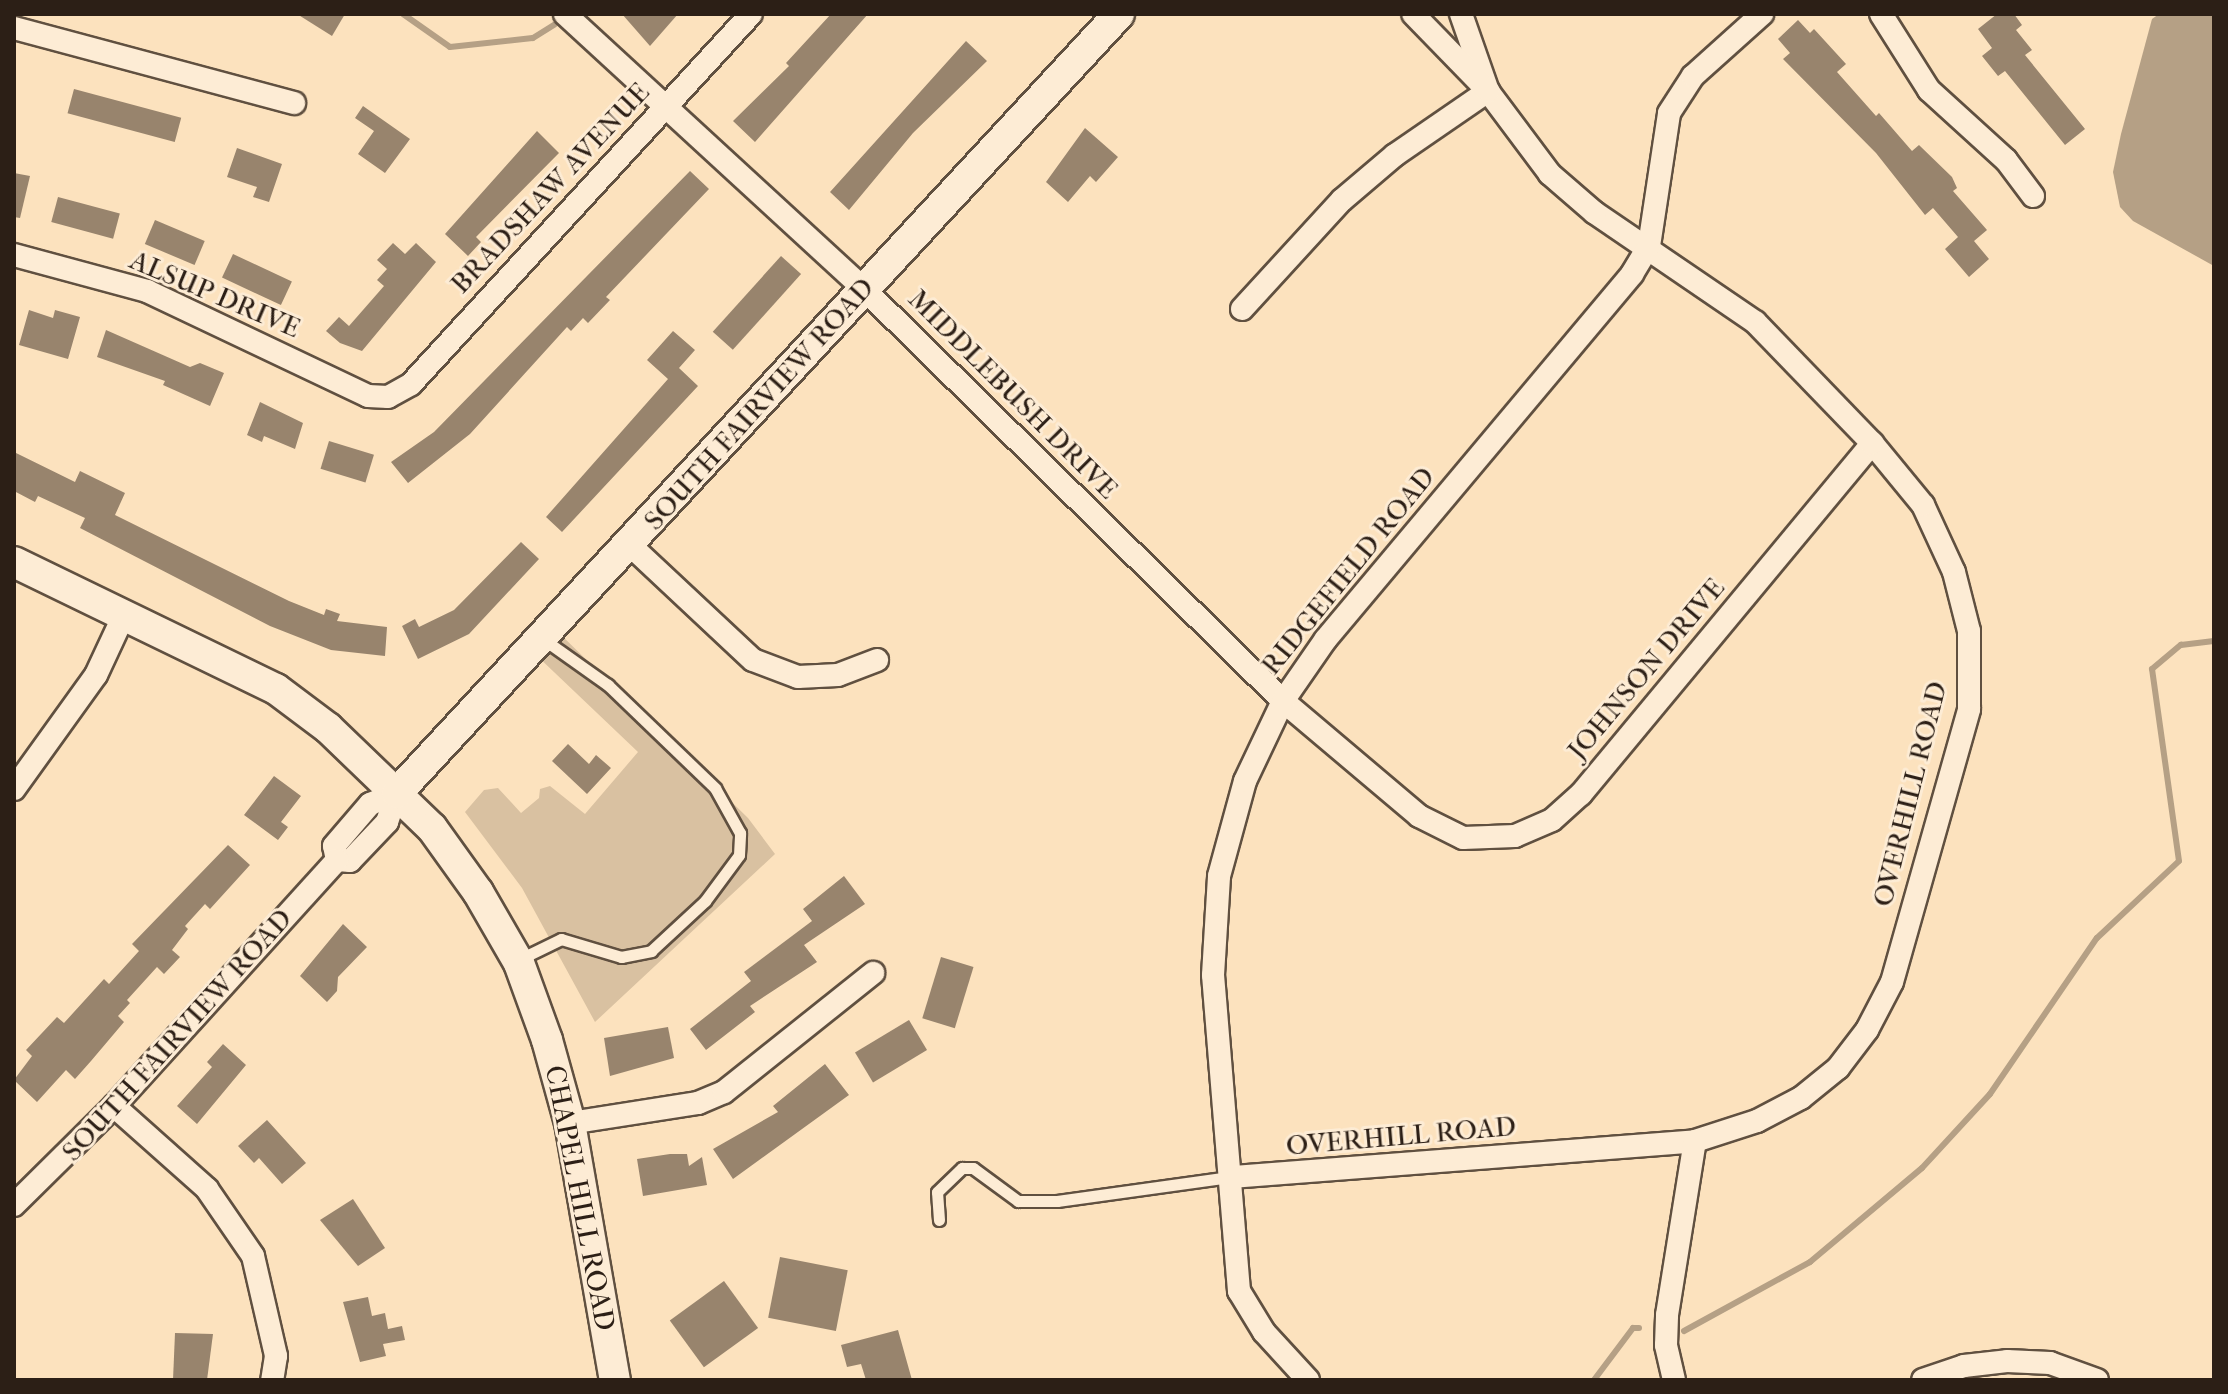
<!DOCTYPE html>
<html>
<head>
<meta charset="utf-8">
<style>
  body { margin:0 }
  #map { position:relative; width:2228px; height:1394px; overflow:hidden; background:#fce2be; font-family:"IM FELL French Canon",serif }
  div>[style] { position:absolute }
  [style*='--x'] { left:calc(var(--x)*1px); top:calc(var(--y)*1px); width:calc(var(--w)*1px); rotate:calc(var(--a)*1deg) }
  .green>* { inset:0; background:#d9c1a1 }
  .water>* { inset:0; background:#b5a085 }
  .stream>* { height:6px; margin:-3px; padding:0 3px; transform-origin:3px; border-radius:3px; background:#b5a085 }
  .building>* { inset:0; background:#98846d; transform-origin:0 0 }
  .roads { filter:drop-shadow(2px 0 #605040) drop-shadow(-2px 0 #605040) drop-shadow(0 2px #605040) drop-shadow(0 -2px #605040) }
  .lane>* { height:11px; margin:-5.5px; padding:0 5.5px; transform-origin:5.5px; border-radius:5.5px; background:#fdecd5 }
  .street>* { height:22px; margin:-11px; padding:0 11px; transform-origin:11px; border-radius:11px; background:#fdecd5 }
  .secondary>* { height:30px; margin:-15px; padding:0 15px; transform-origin:15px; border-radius:15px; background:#fdecd5 }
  span { translate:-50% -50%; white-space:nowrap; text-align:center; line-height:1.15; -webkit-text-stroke:6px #fdecd5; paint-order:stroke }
  .street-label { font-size:28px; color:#2c1f16 }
  .frame { position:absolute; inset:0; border:16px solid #2c1f16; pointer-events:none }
</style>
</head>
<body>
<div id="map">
  <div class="green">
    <div style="clip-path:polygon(556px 630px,748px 818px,775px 854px,595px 1022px,522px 888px,465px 812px,484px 790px,498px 788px,521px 813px,539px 798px,540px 789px,550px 786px,585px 814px,638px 752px,534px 653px)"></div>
  </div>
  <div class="water">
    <div style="clip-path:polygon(2159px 14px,2214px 15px,2214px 266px,2133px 221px,2120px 207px,2113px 172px,2121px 134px,2152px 19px)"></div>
  </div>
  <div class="stream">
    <div style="--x:403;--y:14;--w:57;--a:35.1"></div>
    <div style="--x:450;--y:47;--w:83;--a:-6.2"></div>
    <div style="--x:533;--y:38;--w:25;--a:-32"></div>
    <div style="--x:1684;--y:1331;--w:144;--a:-28.7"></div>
    <div style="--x:1810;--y:1262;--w:146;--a:-40"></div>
    <div style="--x:1922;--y:1168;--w:100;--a:-47.4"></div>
    <div style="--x:1990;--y:1094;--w:189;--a:-55.6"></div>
    <div style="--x:2097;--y:938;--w:112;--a:-43.2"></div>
    <div style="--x:2179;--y:861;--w:194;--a:-98"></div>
    <div style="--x:2152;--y:669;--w:38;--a:-40"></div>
    <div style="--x:2181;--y:645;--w:33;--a:-7"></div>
    <div style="--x:1594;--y:1380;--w:65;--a:-53.1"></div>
    <div style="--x:1633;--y:1328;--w:6;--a:0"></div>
  </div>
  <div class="building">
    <div style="clip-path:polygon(297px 14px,345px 14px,332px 36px)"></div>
    <div style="clip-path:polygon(622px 14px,678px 14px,650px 46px)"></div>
    <div style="clip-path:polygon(831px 14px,868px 14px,755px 142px,733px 121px,789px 66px,786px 63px)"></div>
    <div style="clip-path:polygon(1997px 14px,2014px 14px,2022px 25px,2016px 30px,2032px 50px,2025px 55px,2085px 129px,2065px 145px,2005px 71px,1998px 76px,1982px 56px,1992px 48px,1978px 29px)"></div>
    <div style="clip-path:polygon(1798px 20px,1810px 33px,1814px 29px,1846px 64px,1837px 72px,1876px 116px,1879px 113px,1912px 151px,1919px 145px,1952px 177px,1957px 188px,1953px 191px,1987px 230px,1974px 241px,1989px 259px,1969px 277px,1945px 249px,1958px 237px,1933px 208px,1925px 215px,1876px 153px,1783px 59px,1790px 53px,1778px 39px)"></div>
    <div style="clip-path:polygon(966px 41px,987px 61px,913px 133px,849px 210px,830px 192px)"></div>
    <div style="left:74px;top:89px;width:111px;height:25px;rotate:15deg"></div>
    <div style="clip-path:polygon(363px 106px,410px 139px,385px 173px,358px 154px,374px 131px,355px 118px)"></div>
    <div style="clip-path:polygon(1085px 128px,1118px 157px,1096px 182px,1090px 176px,1068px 202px,1046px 182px)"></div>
    <div style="clip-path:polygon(537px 131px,559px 153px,476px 237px,481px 242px,468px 256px,445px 234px)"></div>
    <div style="clip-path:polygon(237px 148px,282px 164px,269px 202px,253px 197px,257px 187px,227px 177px)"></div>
    <div style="clip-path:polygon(690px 171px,709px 189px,606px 297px,610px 300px,588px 323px,583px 318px,571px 331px,567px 327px,470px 434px,408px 483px,391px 462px,434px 432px)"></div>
    <div style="clip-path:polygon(14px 173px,30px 176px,20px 218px,14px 217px)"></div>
    <div style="left:58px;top:197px;width:64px;height:26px;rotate:15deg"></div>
    <div style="left:155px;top:220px;width:54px;height:26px;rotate:23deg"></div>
    <div style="clip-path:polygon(393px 243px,405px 254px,416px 243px,436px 262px,362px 351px,340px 343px,326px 331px,339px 317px,349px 326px,384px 286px,377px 280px,387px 269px,377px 260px)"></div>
    <div style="left:233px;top:254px;width:65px;height:26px;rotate:25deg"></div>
    <div style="left:781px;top:256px;width:27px;height:102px;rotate:42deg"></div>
    <div style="clip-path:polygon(29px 310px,53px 318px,55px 310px,80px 317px,68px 359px,19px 345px)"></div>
    <div style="clip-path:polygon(106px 330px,190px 367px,200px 363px,224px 373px,210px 406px,163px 385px,165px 381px,97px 357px)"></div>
    <div style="clip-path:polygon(673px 331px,695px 350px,679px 368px,698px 386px,562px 532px,546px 517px,668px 379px,647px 360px)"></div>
    <div style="clip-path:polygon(260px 402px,303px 423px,295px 449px,264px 436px,262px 442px,247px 435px)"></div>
    <div style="left:329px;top:441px;width:47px;height:29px;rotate:17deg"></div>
    <div style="clip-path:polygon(14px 452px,75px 482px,80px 471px,125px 493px,115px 515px,289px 601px,324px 615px,326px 609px,340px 614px,337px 621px,387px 627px,385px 656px,331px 650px,270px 626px,80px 528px,85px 518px,38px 496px,35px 502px,14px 491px)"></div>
    <div style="clip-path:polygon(521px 542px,539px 559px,469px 634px,418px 659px,402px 626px,415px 619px,419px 627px,454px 610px)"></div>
    <div style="clip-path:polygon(568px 744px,589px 764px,596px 755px,611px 768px,587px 794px,552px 761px)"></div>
    <div style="clip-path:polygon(274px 776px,301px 796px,281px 822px,288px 827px,278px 840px,244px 815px)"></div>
    <div style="clip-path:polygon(228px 845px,250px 865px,210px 909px,205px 904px,185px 926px,188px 929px,172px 950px,180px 957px,164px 974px,157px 967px,127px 1000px,130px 1003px,118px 1016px,124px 1022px,91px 1061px,75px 1079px,66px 1070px,37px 1102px,14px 1080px,32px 1056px,26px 1050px,57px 1017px,64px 1023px,104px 979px,109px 984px,139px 951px,132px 944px)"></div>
    <div style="clip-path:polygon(844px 876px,865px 904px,804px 945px,817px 962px,750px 1006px,755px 1012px,706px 1050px,690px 1029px,751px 981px,744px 972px,812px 921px,803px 909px)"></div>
    <div style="clip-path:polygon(343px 924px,367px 947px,338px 977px,337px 991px,327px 1002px,300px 976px)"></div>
    <div style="left:941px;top:957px;width:34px;height:64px;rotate:17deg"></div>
    <div style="left:909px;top:1020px;width:35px;height:63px;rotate:59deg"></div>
    <div style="clip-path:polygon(668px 1027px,674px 1058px,610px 1076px,604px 1038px)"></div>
    <div style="clip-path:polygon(223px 1044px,246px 1065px,197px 1124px,177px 1106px,212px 1067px,207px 1062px)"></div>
    <div style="clip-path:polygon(825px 1064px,849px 1095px,733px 1179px,713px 1149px,778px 1112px,773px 1106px)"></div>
    <div style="clip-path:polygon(267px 1120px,306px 1163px,282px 1184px,259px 1158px,254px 1163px,238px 1146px)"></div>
    <div style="clip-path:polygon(670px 1154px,687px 1154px,689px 1166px,702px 1157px,707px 1185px,643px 1196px,637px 1159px)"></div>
    <div style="clip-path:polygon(353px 1199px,385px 1248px,358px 1266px,320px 1220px)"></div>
    <div style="left:780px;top:1257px;width:69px;height:62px;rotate:11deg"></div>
    <div style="left:724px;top:1281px;width:58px;height:67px;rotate:54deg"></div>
    <div style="clip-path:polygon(368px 1297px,372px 1316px,385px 1313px,388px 1329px,402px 1326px,405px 1340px,383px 1344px,386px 1356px,360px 1362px,343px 1302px)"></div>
    <div style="clip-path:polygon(898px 1330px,912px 1380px,866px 1380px,861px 1364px,847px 1367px,841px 1345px)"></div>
    <div style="clip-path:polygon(175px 1333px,213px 1334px,207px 1380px,173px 1380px)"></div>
  </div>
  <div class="roads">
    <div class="lane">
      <div style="--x:518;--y:960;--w:48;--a:-26"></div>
      <div style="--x:561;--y:939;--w:63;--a:16.7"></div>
      <div style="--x:621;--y:957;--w:31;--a:-11"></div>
      <div style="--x:651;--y:951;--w:74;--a:-42.8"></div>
      <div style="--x:705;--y:901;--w:57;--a:-53.5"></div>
      <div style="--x:739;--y:855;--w:22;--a:-87"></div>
      <div style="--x:740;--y:833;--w:51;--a:-119.1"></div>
      <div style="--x:715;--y:788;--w:149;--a:-136.1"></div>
      <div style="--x:608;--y:685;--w:80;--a:-144.7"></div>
      <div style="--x:939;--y:1220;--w:28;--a:-94"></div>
      <div style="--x:937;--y:1192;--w:35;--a:-44"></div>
      <div style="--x:962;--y:1168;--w:11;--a:0"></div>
      <div style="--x:973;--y:1168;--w:56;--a:36.3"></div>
      <div style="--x:1018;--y:1201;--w:39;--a:0"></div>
      <div style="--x:1057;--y:1201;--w:176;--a:-7.9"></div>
    </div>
    <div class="street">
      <div style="--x:565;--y:14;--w:405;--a:42.6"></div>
      <div style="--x:863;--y:288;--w:589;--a:44.52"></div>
      <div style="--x:1283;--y:701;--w:178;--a:40.2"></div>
      <div style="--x:1419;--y:816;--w:49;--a:26.6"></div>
      <div style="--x:1463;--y:838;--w:52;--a:-2.2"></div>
      <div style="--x:1515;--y:836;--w:40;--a:-23.4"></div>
      <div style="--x:1552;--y:820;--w:39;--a:-42"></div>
      <div style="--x:1581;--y:794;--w:456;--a:-50.3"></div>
      <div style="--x:1461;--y:14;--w:82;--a:70.7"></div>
      <div style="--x:1881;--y:14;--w:90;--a:57.7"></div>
      <div style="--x:1929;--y:90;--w:104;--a:42.3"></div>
      <div style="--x:2006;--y:160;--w:45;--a:53.1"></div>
      <div style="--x:14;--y:28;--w:290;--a:15"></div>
      <div style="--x:14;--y:255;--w:138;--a:15.1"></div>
      <div style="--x:147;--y:291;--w:245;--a:25.4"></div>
      <div style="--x:368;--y:396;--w:20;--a:3"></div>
      <div style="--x:388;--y:397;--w:26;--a:-29"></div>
      <div style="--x:411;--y:384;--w:502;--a:-47.42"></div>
      <div style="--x:1242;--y:309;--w:148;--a:-47.5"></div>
      <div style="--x:1342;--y:200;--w:70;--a:-40.3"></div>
      <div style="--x:1395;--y:155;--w:113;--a:-34.5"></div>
      <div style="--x:631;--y:546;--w:167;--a:43.1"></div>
      <div style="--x:753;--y:660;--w:48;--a:20.7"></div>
      <div style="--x:798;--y:677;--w:40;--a:-2.9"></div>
      <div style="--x:838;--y:675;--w:42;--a:-21"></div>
      <div style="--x:14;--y:789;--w:140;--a:-54.3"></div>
      <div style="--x:96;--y:675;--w:66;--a:-65"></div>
      <div style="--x:337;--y:860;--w:14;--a:-102"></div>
      <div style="--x:334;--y:846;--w:55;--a:-49.4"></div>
      <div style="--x:370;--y:804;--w:29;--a:-22"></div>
      <div style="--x:337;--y:860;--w:13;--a:4"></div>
      <div style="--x:350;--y:861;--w:54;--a:-46.5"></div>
      <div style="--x:387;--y:822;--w:31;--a:-71"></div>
      <div style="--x:114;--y:1106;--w:125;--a:41.7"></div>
      <div style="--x:207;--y:1189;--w:81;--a:55.5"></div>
      <div style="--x:253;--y:1256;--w:103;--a:77"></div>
      <div style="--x:276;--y:1356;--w:24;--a:99"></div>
      <div style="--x:570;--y:1123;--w:130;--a:-8.9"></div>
      <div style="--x:698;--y:1103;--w:28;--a:-23"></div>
      <div style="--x:724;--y:1092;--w:191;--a:-38.6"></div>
      <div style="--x:1232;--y:1177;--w:464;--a:-4.4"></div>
      <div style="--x:1695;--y:1141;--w:65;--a:-17.9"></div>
      <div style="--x:1757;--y:1121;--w:50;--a:-27.6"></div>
      <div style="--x:1801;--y:1098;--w:48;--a:-39"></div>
      <div style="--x:1838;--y:1068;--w:48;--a:-52.7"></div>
      <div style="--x:1867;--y:1030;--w:54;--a:-62.5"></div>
      <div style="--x:1892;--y:982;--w:284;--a:-74.2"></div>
      <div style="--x:1969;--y:709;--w:78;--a:-90"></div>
      <div style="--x:1969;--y:631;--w:61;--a:-104.3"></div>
      <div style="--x:1954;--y:572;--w:74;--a:-114.8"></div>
      <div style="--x:1923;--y:505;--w:80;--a:-129.4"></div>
      <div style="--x:1872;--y:443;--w:168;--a:-134"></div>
      <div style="--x:1755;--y:322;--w:194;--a:-145.7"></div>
      <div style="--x:1595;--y:213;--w:60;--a:-139.1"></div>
      <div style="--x:1550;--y:174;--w:104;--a:-126.8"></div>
      <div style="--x:1488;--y:91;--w:107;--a:-134.2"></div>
      <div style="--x:14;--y:1205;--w:141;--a:-44.7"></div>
      <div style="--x:114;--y:1106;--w:332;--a:-47.8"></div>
      <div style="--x:1308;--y:1380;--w:65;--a:-132.5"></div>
      <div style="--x:1264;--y:1332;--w:48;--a:-121.4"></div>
      <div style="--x:1239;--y:1291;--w:317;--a:-94.7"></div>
      <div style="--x:1213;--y:975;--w:99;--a:-86.5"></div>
      <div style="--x:1219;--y:876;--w:98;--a:-74.7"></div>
      <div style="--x:1245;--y:781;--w:89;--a:-64.6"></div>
      <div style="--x:1283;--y:701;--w:75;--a:-55.3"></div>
      <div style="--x:1326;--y:639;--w:476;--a:-50"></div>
      <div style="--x:1632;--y:274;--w:33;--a:-59"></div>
      <div style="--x:1649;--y:246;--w:134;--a:-81.4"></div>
      <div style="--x:1669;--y:113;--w:44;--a:-57"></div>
      <div style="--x:1693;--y:76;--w:93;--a:-41.9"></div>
      <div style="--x:1674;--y:1380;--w:36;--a:-103"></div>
      <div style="--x:1666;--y:1345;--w:30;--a:-88"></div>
      <div style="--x:1667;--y:1315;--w:176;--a:-80.9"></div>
      <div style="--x:1923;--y:1380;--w:43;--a:-18.9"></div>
      <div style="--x:1964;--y:1366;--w:43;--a:-6.6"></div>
      <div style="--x:2007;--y:1361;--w:43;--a:2.7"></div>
      <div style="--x:2050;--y:1363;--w:50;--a:19.9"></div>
    </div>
    <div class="secondary">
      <div style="--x:14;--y:562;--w:291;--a:25.9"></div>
      <div style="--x:276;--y:689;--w:65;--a:36.9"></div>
      <div style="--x:328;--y:728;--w:144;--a:43.9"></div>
      <div style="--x:432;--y:828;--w:79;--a:54.3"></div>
      <div style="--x:478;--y:892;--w:82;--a:60"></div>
      <div style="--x:519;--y:963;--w:82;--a:70"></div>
      <div style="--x:547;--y:1040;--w:86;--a:74.5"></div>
      <div style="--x:570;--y:1123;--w:261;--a:80.1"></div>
      <div style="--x:397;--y:793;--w:1062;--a:-47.17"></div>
    </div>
  </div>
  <div class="street-label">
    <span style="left:550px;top:188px;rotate:-47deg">BRADSHAW AVENUE</span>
    <span style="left:215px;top:294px;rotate:23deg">ALSUP DRIVE</span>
    <span style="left:1013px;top:394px;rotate:45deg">MIDDLEBUSH DRIVE</span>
    <span style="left:759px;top:404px;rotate:-48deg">SOUTH FAIRVIEW ROAD</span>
    <span style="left:1348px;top:571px;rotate:-51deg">RIDGEFIELD ROAD</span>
    <span style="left:1646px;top:669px;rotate:-50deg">JOHNSON DRIVE</span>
    <span style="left:1910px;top:794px;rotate:-76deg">OVERHILL ROAD</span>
    <span style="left:177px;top:1035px;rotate:-48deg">SOUTH FAIRVIEW ROAD</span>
    <span style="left:1401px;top:1136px;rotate:-5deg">OVERHILL ROAD</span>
    <span style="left:580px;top:1198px;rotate:79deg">CHAPEL HILL ROAD</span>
  </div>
  <div class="frame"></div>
</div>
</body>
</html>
